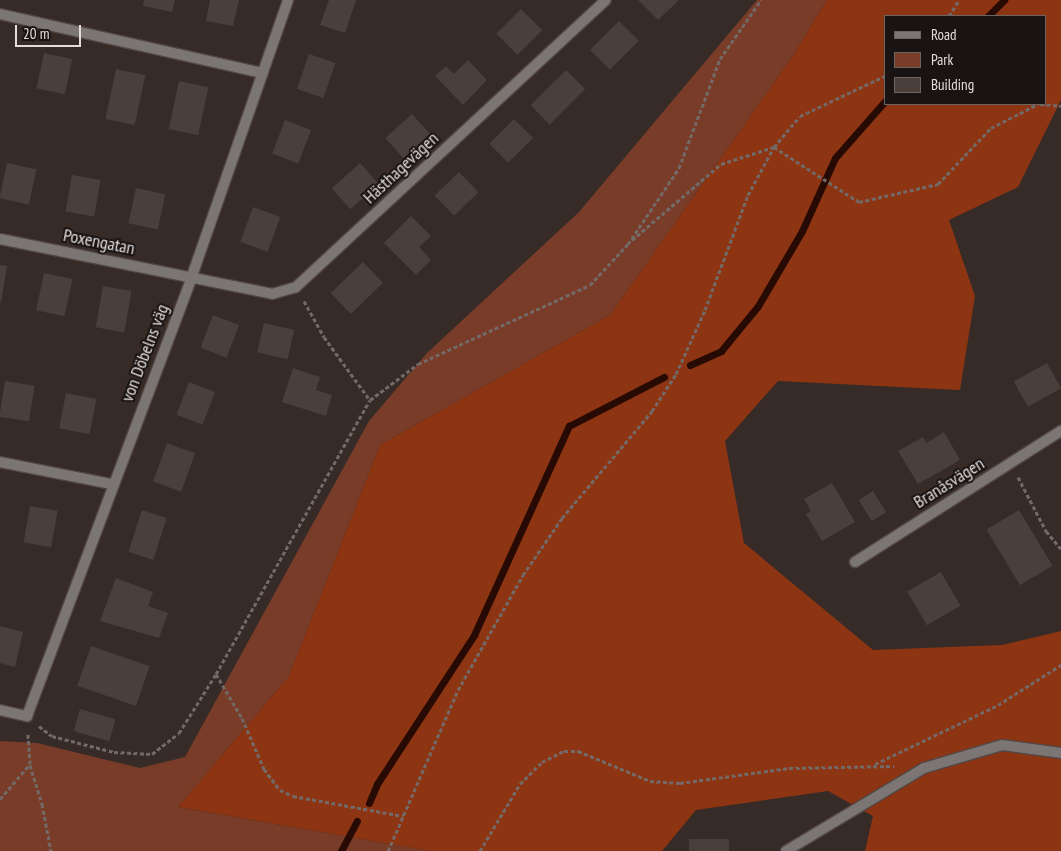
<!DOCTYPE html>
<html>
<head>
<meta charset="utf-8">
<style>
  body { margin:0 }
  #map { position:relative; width:1061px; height:851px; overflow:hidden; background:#362b27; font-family:"PT Sans Narrow",sans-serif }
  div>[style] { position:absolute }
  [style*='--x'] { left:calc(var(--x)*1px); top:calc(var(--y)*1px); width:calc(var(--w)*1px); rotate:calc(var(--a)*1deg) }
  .green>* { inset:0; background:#783c28 }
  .forest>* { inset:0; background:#8d3412 }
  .stream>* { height:7px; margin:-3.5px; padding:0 3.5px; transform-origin:3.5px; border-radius:3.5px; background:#270a03 }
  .building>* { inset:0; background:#4b3f3b; transform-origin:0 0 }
  .path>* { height:3px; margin-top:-1.5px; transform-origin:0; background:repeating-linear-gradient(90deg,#736966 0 4px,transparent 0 6.5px) }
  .roads { filter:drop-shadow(1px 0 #524744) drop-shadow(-1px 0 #524744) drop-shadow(0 1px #524744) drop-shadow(0 -1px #524744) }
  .service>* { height:10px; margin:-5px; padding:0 5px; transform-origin:5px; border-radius:5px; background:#7b7573 }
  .minor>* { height:10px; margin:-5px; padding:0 5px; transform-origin:5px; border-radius:5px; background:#7b7573 }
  span { translate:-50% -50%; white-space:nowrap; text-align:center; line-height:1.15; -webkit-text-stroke:4px #191413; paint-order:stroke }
  .street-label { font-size:18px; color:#e3dcda }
  .legend { position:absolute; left:884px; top:15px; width:162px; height:90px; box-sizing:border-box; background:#191413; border:1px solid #6a6463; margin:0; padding:6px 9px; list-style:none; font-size:15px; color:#e3dcda }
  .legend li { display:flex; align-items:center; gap:10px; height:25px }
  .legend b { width:25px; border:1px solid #6a6463 }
  .scale { position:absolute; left:15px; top:25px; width:66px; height:22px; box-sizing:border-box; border:2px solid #e3dcda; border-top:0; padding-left:6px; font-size:15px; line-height:18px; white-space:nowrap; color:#e3dcda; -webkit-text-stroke:4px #191413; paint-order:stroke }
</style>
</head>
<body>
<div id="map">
  <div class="green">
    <div style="clip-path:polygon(757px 0,827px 0,792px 57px,610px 315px,380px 445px,289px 676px,178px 807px,430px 851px,0 851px,0 741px,37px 743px,140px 768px,185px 757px,369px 421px,427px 353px,579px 212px)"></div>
  </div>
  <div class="forest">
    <div style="clip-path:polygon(evenodd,827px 0,1061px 0,1061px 100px,1018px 187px,949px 220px,975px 296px,960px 390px,778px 381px,725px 441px,744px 543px,873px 650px,1002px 645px,1061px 631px,1061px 851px,865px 851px,873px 816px,828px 791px,696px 810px,662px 851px,430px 851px,178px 807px,289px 676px,380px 445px,610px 315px,792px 57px,827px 0,885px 16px,1045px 16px,1045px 104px,885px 104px,885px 16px)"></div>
  </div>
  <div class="stream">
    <div style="--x:988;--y:16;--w:23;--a:-45"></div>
    <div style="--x:690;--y:365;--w:34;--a:-24"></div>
    <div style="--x:721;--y:351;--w:58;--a:-50.6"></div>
    <div style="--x:758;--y:306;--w:87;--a:-59.6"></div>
    <div style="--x:802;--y:231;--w:80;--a:-65.7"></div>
    <div style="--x:835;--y:158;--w:76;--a:-48.7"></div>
    <div style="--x:369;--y:803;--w:21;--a:-67"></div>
    <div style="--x:377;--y:784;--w:178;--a:-56.9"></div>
    <div style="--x:474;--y:635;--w:230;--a:-65.6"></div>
    <div style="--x:569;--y:426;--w:107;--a:-27.3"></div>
    <div style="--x:341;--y:851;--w:34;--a:-62"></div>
  </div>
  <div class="building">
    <div style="clip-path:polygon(144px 0,175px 0,172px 12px,143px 6px)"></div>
    <div style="clip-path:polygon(210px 0,239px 0,233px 26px,206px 21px)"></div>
    <div style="clip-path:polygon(329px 0,356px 0,345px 33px,320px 25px)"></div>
    <div style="clip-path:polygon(638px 0,679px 0,658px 20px)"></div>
    <div style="left:521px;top:9px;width:30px;height:35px;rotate:45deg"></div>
    <div style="left:619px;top:21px;width:28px;height:41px;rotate:45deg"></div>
    <div style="left:44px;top:53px;width:29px;height:36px;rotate:12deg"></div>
    <div style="left:309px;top:54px;width:28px;height:37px;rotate:19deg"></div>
    <div style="clip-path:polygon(468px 60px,487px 80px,463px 105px,435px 76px,446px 66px,454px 74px)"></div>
    <div style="left:116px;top:69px;width:30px;height:51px;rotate:12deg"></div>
    <div style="left:566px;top:70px;width:27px;height:50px;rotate:45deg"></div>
    <div style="left:179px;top:81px;width:30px;height:49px;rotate:12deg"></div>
    <div style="left:412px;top:114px;width:27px;height:36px;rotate:48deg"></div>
    <div style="left:514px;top:119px;width:27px;height:35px;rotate:45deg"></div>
    <div style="left:285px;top:120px;width:28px;height:36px;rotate:21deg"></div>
    <div style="left:7px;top:163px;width:30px;height:36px;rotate:12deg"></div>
    <div style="left:360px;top:163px;width:28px;height:38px;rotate:48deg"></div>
    <div style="left:459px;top:172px;width:28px;height:34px;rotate:46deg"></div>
    <div style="left:72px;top:175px;width:29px;height:37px;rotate:10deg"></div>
    <div style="left:136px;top:188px;width:30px;height:36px;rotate:12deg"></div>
    <div style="left:253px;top:207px;width:29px;height:37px;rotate:20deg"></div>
    <div style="clip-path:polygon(411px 216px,431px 236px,419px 247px,431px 260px,416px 275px,384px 243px)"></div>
    <div style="left:363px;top:262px;width:29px;height:45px;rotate:46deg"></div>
    <div style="clip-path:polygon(0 265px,7px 266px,1px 303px,0 302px)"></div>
    <div style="left:44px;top:273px;width:29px;height:38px;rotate:12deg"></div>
    <div style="left:103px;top:286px;width:29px;height:42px;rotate:10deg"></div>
    <div style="left:213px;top:315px;width:28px;height:35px;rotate:21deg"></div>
    <div style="left:264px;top:323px;width:31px;height:30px;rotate:13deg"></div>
    <div style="left:1047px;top:363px;width:29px;height:38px;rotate:61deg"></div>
    <div style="clip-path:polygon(293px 368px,320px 377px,316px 390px,332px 395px,326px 416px,282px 402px)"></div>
    <div style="left:5px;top:381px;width:30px;height:36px;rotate:9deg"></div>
    <div style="left:189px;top:382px;width:28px;height:35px;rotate:21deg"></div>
    <div style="left:66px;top:393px;width:31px;height:36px;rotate:11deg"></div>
    <div style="clip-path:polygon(944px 432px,960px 460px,918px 484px,898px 451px,923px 437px,926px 443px)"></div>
    <div style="left:167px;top:443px;width:30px;height:41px;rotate:20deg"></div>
    <div style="clip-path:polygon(832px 483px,855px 522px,822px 541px,806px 514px,811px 511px,804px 499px)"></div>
    <div style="left:873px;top:491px;width:25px;height:17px;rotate:58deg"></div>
    <div style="left:30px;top:506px;width:28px;height:37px;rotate:10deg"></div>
    <div style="left:142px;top:510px;width:26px;height:44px;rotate:18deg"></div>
    <div style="left:1019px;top:510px;width:65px;height:38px;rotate:59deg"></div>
    <div style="left:941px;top:572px;width:39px;height:39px;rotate:60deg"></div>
    <div style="clip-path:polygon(116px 578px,153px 592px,148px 606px,168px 613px,159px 638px,100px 621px)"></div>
    <div style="clip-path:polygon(0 626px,23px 632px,15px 667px,0 663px)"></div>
    <div style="left:91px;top:646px;width:62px;height:42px;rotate:19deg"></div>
    <div style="left:80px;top:709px;width:37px;height:23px;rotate:16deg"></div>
    <div style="left:689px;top:839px;width:40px;height:12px"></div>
  </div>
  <div class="path">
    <div style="--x:949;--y:16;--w:19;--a:-58"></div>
    <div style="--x:1040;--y:104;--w:21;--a:5"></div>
    <div style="--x:632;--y:240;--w:117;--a:-40.5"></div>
    <div style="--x:721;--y:164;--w:56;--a:-17.8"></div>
    <div style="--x:774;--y:147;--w:40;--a:-50"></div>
    <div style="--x:800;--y:116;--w:94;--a:-25.2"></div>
    <div style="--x:304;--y:301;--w:41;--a:60.9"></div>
    <div style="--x:324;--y:337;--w:78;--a:53.9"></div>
    <div style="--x:1018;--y:477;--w:61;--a:62.6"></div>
    <div style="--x:1046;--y:531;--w:23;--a:50"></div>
    <div style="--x:216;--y:674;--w:51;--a:59.4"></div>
    <div style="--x:242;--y:718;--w:56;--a:66.7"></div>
    <div style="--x:264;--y:769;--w:26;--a:53"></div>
    <div style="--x:280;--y:790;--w:14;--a:25"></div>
    <div style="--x:293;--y:796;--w:112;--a:10.3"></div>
    <div style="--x:39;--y:726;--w:16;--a:38"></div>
    <div style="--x:52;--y:736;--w:64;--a:14.5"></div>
    <div style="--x:114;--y:752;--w:38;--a:3"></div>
    <div style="--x:152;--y:754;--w:34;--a:-38"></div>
    <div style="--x:179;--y:733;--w:70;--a:-57.9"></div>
    <div style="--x:216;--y:674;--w:314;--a:-60.7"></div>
    <div style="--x:370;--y:400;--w:60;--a:-36.9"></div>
    <div style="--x:418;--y:364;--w:189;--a:-24.7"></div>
    <div style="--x:590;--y:285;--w:56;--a:-47.2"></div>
    <div style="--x:628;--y:244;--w:92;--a:-56.1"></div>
    <div style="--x:679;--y:168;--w:116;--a:-69.4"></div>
    <div style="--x:720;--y:59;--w:72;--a:-55.2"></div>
    <div style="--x:875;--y:764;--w:136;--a:-25.6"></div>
    <div style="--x:998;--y:705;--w:75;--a:-32.4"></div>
    <div style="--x:30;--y:765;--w:41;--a:72.9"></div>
    <div style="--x:42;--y:804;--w:48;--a:79.2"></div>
    <div style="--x:0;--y:799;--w:46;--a:-49.4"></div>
    <div style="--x:30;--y:764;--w:32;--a:-94"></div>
    <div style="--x:388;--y:851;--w:176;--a:-66.5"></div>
    <div style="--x:458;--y:690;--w:132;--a:-60.5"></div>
    <div style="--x:523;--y:575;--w:69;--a:-55.6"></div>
    <div style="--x:562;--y:518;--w:140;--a:-49.9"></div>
    <div style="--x:652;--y:411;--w:44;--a:-57"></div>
    <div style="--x:676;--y:374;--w:70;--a:-65.6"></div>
    <div style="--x:705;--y:310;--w:123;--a:-69.5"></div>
    <div style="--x:748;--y:195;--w:55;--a:-61.6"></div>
    <div style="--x:774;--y:147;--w:101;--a:32.9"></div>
    <div style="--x:859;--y:202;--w:81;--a:-12.8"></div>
    <div style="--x:938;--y:184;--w:77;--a:-46.6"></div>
    <div style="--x:991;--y:128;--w:53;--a:-27.1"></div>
    <div style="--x:480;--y:851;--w:78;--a:-59.2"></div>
    <div style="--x:520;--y:784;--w:31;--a:-45"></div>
    <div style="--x:542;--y:762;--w:25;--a:-27"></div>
    <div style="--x:564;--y:751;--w:14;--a:0"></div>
    <div style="--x:578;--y:751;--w:78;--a:22.6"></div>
    <div style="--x:650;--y:781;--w:30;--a:4"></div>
    <div style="--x:680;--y:783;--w:110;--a:-7.8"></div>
    <div style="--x:789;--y:768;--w:105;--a:-1.1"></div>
  </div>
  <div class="roads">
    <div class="service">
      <div style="--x:786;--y:851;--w:161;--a:-31"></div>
      <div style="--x:924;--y:768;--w:81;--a:-16.4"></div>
      <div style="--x:1002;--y:745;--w:60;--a:7.7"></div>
    </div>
    <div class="minor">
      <div style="--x:0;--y:14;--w:269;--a:12.7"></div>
      <div style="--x:0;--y:239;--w:278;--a:11.4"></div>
      <div style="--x:272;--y:294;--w:25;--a:-16"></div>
      <div style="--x:296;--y:287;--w:422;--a:-42.8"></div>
      <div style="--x:0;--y:462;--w:113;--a:11.2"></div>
      <div style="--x:855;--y:562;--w:244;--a:-32.5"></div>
      <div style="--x:0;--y:710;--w:28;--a:13"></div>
      <div style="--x:27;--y:716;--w:470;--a:-69.4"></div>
      <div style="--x:192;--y:276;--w:292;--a:-70.8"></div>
    </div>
  </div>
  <div class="street-label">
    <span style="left:401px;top:168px;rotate:-43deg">Hästhagevägen</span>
    <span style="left:99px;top:242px;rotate:11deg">Poxengatan</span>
    <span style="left:145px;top:353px;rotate:-69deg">von Döbelns väg</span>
    <span style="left:949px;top:483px;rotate:-32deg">Branåsvägen</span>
  </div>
  <ul class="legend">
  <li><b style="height:6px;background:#7b7573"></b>Road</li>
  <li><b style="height:14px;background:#783c28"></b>Park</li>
  <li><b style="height:14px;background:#4b3f3b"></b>Building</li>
  </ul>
  <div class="scale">20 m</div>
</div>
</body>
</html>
